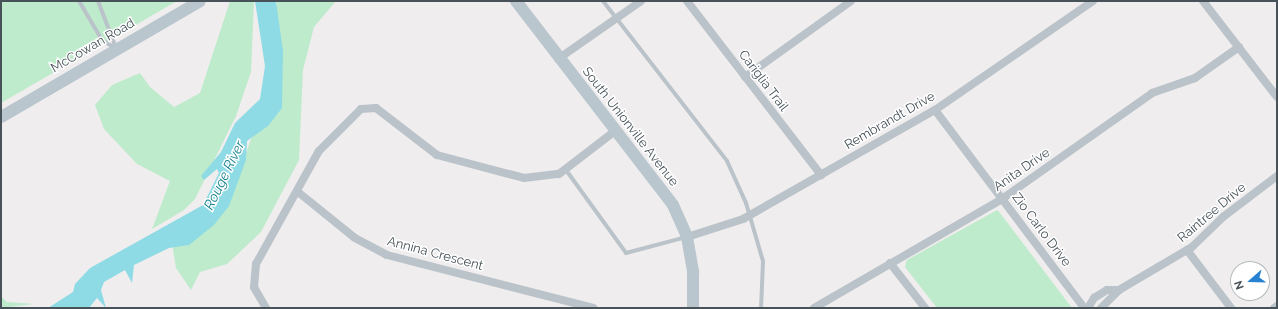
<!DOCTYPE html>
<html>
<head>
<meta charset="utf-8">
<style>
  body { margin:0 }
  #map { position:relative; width:1278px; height:309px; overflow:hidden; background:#f0edee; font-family:Raleway,sans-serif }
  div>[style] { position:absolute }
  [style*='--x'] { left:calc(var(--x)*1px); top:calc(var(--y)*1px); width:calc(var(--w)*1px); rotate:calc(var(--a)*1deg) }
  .green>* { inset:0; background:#beebcb }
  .water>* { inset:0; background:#8fdbe5 }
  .lane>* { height:4px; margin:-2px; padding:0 2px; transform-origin:2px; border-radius:2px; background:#bac3c9 }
  .street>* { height:8px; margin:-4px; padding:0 4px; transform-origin:4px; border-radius:4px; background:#bac3c9 }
  .secondary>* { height:12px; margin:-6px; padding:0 6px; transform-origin:6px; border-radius:6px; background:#bac6ce }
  span { translate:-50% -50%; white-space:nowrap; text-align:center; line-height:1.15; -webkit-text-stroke:3px #fff; paint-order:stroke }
  .street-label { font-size:13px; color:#475259 }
  .water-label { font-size:14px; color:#16818e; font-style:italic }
  .frame { position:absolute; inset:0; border:2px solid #475259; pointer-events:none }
  .north { position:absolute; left:1230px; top:261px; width:40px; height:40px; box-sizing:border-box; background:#fff; border:1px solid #b5babd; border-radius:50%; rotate:250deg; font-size:11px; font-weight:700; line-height:16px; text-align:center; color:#475259 }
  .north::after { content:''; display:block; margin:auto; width:14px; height:18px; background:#2681d1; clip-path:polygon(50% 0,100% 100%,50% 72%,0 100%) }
</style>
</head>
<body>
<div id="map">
  <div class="green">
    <div style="clip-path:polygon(1px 1px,177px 1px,1px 103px)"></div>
    <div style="clip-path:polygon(230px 1px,254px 1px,251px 72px,236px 116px,195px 199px,184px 210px,152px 229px,170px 181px,137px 164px,104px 129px,95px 105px,112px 85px,140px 73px,150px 87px,174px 107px,200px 93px)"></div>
    <div style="clip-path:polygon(277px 1px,336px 1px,314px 27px,303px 70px,299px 160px,261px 232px,227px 264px,200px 272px,191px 290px,176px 268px,172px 243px,200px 232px,245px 156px,254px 130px,272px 45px)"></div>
    <div style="clip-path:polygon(997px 210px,1000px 213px,1072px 308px,937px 308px,905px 267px,907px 260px)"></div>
    <div style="clip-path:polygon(1px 296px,7px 302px,34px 304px,1px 308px)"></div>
  </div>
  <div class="water">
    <div style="clip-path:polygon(255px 1px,276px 1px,283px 51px,282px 108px,268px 126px,247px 141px,246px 160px,229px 206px,214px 225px,189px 245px,169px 248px,134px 265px,132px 283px,125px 270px,104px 282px,101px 290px,106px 308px,97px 298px,89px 308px,48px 308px,73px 292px,75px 284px,90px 268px,203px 205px,219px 173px,217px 169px,204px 180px,201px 176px,221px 152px,235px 123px,260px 99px,265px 66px)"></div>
  </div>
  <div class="lane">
    <div style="--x:79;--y:1;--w:45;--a:59.5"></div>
    <div style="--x:102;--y:40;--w:15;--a:32"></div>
    <div style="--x:98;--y:1;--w:50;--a:69"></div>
    <div style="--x:603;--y:1;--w:202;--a:52.2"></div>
    <div style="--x:727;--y:161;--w:46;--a:65.7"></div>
    <div style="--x:746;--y:203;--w:60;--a:73.7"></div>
    <div style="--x:763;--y:261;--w:47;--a:92.4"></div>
    <div style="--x:566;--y:170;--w:102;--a:54.1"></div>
    <div style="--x:626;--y:253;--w:62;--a:-14.9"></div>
  </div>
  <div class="street">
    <div style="--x:687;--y:1;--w:220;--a:52.4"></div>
    <div style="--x:1203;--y:1;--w:121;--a:52.4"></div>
    <div style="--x:558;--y:59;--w:101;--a:-34.9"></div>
    <div style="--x:745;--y:77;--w:130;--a:-35.6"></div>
    <div style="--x:935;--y:110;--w:248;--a:53"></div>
    <div style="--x:298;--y:192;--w:73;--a:38.9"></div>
    <div style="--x:355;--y:238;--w:36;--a:28"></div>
    <div style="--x:387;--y:255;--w:213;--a:14.4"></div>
    <div style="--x:687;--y:237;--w:59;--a:-17.8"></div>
    <div style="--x:743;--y:219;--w:221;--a:-29.6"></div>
    <div style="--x:935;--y:110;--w:192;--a:-34.6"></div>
    <div style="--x:1187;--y:250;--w:73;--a:52.8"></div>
    <div style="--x:890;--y:263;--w:57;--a:52.1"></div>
    <div style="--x:266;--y:308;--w:24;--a:-120"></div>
    <div style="--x:254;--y:287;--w:23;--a:-85"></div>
    <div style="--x:256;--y:264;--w:129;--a:-60.9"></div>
    <div style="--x:319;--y:151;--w:59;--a:-45"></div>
    <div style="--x:361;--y:109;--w:15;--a:-4"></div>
    <div style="--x:376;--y:108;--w:77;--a:37.6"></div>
    <div style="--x:437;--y:155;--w:90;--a:14.8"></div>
    <div style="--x:524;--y:178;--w:35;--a:-7"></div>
    <div style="--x:559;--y:174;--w:71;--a:-37.5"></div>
    <div style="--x:814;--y:308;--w:217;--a:-30.1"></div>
    <div style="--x:1002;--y:199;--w:184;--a:-35.2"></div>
    <div style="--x:1152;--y:93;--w:46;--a:-19.2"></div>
    <div style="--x:1195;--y:78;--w:54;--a:-35.2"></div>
    <div style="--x:1088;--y:308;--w:12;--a:-59"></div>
    <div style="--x:1094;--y:298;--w:15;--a:-32"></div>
    <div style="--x:1107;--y:290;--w:12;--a:0"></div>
    <div style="--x:1101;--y:308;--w:25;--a:-45"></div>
    <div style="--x:1119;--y:290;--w:85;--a:-30.5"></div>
    <div style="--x:1192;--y:247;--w:43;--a:-44.1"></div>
    <div style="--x:1223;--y:217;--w:68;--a:-37.2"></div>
    <div style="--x:1274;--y:308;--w:4;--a:-34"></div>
  </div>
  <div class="secondary">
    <div style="--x:516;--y:1;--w:257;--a:52.4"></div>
    <div style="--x:673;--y:205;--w:35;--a:66"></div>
    <div style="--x:687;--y:237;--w:36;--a:80"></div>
    <div style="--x:693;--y:272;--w:36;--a:90"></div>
    <div style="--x:1;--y:117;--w:230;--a:-30.2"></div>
  </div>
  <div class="street-label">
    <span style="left:93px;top:46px;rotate:-30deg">McCowan Road</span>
    <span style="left:763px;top:81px;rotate:53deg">Cariglia Trail</span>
    <span style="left:890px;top:121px;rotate:-30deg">Rembrandt Drive</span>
    <span style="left:630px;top:127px;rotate:52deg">South Unionville Avenue</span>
    <span style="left:1022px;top:170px;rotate:-35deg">Anita Drive</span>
    <span style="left:1212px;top:213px;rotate:-40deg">Raintree Drive</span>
    <span style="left:1041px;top:230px;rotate:53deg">Zio Carlo Drive</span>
    <span style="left:435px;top:254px;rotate:15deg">Annina Crescent</span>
  </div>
  <div class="water-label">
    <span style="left:224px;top:175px;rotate:-64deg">Rouge River</span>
  </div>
  <div class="frame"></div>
  <div class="north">N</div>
</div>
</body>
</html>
